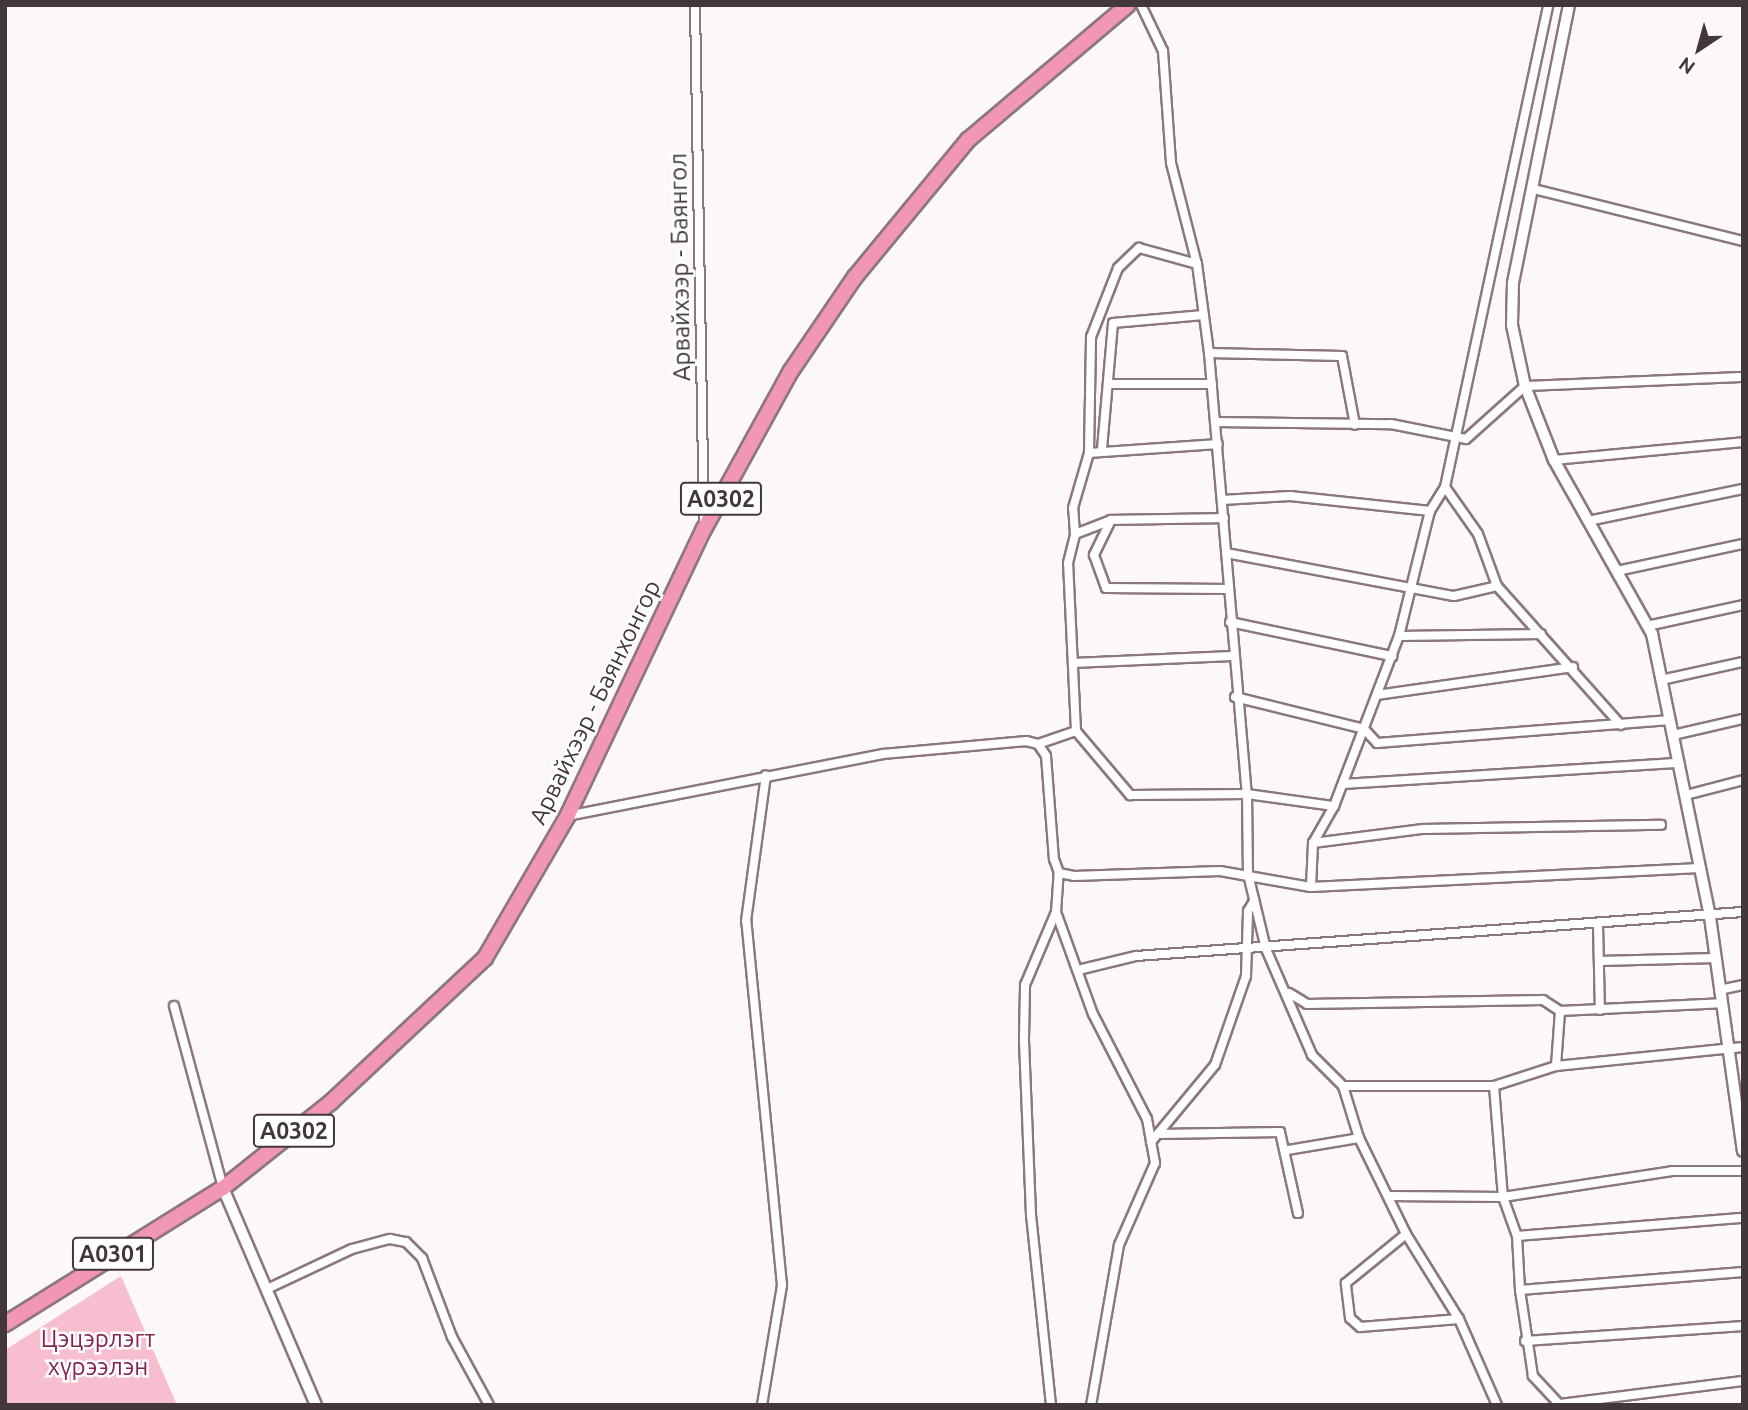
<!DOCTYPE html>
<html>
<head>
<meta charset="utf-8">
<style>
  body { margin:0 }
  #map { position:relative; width:1748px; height:1410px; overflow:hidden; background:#fcf7f8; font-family:Ubuntu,sans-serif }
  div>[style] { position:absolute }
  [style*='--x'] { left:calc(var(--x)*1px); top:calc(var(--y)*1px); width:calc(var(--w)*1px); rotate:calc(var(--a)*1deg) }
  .green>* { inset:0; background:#f7bed0 }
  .roads { filter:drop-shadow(2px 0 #8c777d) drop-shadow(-2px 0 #8c777d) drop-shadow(0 2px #8c777d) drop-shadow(0 -2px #8c777d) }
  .minor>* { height:8px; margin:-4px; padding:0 4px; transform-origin:4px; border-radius:4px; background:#fff }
  .tertiary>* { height:10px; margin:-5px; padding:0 5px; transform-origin:5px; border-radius:5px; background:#fff }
  .trunk>* { height:14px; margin:-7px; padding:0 7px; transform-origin:7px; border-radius:7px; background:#f296b8 }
  span { translate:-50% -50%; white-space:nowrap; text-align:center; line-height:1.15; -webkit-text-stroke:5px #fff; paint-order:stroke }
  .shield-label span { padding:2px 5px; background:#fff; border:2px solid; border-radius:5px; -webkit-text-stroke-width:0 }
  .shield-label { font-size:23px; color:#42383b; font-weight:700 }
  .street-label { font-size:24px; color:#42383b }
  .park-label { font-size:24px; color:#84244d }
  .frame { position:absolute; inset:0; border:7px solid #42383b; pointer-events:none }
  .north { position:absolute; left:1664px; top:14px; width:70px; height:70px; -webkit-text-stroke:5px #fff; paint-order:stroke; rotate:216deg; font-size:19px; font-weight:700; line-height:28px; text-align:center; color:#42383b }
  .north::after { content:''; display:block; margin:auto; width:24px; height:32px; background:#42383b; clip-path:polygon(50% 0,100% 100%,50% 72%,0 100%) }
</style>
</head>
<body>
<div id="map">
  <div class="green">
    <div style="clip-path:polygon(121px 1276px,177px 1405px,5px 1405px,5px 1350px)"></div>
  </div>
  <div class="roads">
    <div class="minor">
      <div style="--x:695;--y:5;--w:519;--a:89.01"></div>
      <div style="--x:1141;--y:5;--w:51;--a:64.4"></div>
      <div style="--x:1163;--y:51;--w:112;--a:85.9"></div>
      <div style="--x:1171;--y:163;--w:104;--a:75.6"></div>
      <div style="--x:1197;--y:264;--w:90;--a:82.3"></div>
      <div style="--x:1209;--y:353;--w:443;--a:85.1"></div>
      <div style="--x:1247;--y:794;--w:80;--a:89.3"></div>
      <div style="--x:1248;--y:874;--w:77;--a:76.5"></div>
      <div style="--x:1266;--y:949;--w:116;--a:66.5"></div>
      <div style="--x:1312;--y:1055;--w:44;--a:45"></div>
      <div style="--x:1343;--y:1086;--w:54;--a:72.9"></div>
      <div style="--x:1359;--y:1138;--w:107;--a:63.9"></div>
      <div style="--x:1406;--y:1234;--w:100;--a:58.1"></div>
      <div style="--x:1459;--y:1319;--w:99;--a:175.4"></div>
      <div style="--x:1360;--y:1327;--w:13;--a:-138"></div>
      <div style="--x:1350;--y:1318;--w:35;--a:-97"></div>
      <div style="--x:1346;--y:1283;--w:77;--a:-39.2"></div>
      <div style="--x:1534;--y:189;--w:215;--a:14"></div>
      <div style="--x:1209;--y:353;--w:133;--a:1.3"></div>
      <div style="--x:1342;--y:356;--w:70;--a:79.3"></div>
      <div style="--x:1108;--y:384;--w:104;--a:0"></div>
      <div style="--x:1216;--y:422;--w:175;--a:0.7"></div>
      <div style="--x:1391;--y:424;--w:76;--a:11.3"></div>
      <div style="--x:1466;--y:439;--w:79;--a:-41.9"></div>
      <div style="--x:1525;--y:386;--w:218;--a:-2.4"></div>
      <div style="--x:1102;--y:449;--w:126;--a:-85"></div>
      <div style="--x:1113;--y:323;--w:91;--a:-5"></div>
      <div style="--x:1089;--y:453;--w:116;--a:-89"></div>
      <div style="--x:1091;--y:337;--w:74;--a:-68.6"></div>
      <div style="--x:1118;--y:268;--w:29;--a:-44"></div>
      <div style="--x:1139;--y:248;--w:60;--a:15.4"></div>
      <div style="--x:1554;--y:460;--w:190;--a:-5.4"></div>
      <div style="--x:1445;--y:487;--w:57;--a:54.9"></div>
      <div style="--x:1478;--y:534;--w:55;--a:69.9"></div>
      <div style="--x:1497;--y:586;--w:186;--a:48.3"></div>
      <div style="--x:1222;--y:500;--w:68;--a:-3.4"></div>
      <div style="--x:1290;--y:496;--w:141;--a:6.1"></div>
      <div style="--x:1111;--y:520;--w:39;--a:116"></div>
      <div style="--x:1094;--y:555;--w:35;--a:70"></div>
      <div style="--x:1106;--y:588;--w:122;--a:0.5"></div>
      <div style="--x:1588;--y:521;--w:158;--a:-11.7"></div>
      <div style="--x:1075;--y:534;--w:26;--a:-94"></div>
      <div style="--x:1073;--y:508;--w:57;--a:-73.8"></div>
      <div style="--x:1089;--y:453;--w:129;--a:-4"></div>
      <div style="--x:1226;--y:553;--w:232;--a:10.7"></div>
      <div style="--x:1454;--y:596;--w:44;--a:-13.1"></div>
      <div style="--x:1617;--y:571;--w:129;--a:-12.1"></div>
      <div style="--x:1230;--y:622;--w:166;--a:11.9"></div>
      <div style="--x:1647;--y:626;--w:98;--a:-12.3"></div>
      <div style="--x:1399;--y:636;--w:142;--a:-0.8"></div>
      <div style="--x:1073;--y:663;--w:159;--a:-2.5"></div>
      <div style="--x:1661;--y:680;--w:84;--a:-12.4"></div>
      <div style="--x:1377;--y:695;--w:198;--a:-8.1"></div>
      <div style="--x:1235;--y:697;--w:133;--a:13.9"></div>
      <div style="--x:1364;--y:729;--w:19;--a:47"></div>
      <div style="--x:1377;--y:743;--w:294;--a:-4.5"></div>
      <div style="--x:1076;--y:731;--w:84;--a:49.8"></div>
      <div style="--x:1130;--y:795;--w:117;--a:-0.5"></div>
      <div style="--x:1247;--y:794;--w:88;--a:7.9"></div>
      <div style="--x:1673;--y:735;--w:72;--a:-12.9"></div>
      <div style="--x:1038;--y:744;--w:40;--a:-18.9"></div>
      <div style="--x:1076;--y:731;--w:168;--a:-92.7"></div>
      <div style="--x:1068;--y:563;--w:30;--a:-76"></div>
      <div style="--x:1075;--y:534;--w:39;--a:-21"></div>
      <div style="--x:1111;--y:520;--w:113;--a:-1"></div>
      <div style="--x:1343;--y:784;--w:337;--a:-3.6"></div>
      <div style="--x:1686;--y:795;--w:59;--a:-14.7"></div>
      <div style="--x:567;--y:816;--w:322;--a:-11.1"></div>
      <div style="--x:883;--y:754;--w:144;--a:-5.2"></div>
      <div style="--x:1026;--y:741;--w:12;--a:14"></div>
      <div style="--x:1038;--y:744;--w:14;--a:56"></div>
      <div style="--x:1046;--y:756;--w:103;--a:85.6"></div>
      <div style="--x:1054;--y:859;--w:15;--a:70"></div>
      <div style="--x:1059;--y:873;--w:15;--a:11"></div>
      <div style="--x:1074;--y:876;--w:146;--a:-2"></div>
      <div style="--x:1220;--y:871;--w:92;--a:10"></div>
      <div style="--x:1311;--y:887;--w:389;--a:-2.8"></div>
      <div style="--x:1313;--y:843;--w:111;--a:-7.3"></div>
      <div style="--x:1423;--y:829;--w:238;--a:-1"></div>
      <div style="--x:1311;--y:887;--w:44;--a:-87.4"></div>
      <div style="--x:1313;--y:843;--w:43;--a:-60.4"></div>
      <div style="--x:1334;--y:806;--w:182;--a:-69.1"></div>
      <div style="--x:1399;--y:636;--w:129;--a:-76.1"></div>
      <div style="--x:1430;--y:511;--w:28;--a:-58"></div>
      <div style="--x:1445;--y:487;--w:493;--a:-77.9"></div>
      <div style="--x:1056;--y:912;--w:109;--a:70.1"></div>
      <div style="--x:1093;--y:1014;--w:118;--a:62.8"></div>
      <div style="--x:1147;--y:1119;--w:45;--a:79.7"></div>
      <div style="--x:1155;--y:1163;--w:90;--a:113.7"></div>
      <div style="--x:1119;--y:1245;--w:162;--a:99.9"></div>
      <div style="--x:1598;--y:925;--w:85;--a:88.7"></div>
      <div style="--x:1599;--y:961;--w:117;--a:-1.5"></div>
      <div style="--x:1078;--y:970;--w:60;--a:-13.6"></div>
      <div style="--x:1136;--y:956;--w:609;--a:-4.15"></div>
      <div style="--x:1719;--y:990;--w:25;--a:-12"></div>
      <div style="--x:1289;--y:993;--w:21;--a:31"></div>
      <div style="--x:1307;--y:1004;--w:236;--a:-1"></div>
      <div style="--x:1543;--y:1000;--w:20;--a:33"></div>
      <div style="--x:1560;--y:1011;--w:161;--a:-2.8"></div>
      <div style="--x:174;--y:1006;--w:188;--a:74.9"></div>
      <div style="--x:1556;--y:1066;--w:55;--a:-85.8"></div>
      <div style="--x:1343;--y:1086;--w:151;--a:0"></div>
      <div style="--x:1494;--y:1086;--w:65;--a:-17.9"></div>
      <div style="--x:1556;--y:1066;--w:188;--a:-5.8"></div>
      <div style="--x:1494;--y:1086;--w:111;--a:85.4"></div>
      <div style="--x:1503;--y:1197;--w:41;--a:70.3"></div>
      <div style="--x:1517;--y:1236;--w:54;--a:86.8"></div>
      <div style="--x:1158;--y:1134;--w:122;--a:-0.9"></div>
      <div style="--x:1280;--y:1132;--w:83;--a:77.5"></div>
      <div style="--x:1151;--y:1142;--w:100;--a:-50.3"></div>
      <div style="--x:1215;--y:1065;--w:94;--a:-70.8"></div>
      <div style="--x:1246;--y:976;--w:65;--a:-88.2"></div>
      <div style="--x:1248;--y:911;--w:12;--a:-59"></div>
      <div style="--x:1288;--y:1150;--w:72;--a:-9.6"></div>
      <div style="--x:1389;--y:1196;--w:114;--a:0.5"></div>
      <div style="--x:1503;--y:1197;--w:171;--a:-8.7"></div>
      <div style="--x:1672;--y:1171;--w:71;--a:0"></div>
      <div style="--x:1517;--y:1236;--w:227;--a:-4.6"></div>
      <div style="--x:267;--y:1289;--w:94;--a:-25.2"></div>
      <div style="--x:352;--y:1249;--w:39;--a:-15"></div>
      <div style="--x:390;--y:1239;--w:16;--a:11"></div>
      <div style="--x:406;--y:1242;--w:23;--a:45"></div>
      <div style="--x:422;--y:1258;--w:85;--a:69.2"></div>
      <div style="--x:452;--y:1337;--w:77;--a:61.4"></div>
      <div style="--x:1459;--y:1319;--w:94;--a:66.2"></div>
      <div style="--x:1525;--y:1341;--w:219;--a:-3.9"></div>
      <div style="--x:1560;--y:1404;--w:184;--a:-7.2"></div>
      <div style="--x:762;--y:1405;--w:122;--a:-80.5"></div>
      <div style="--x:782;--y:1285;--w:366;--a:-95.6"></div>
      <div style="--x:746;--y:921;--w:147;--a:-82.2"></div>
      <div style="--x:1051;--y:1405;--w:191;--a:-96"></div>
      <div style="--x:1031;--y:1215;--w:176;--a:-92.3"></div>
      <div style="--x:1024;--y:1039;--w:54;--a:-88.9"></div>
      <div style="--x:1025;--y:985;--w:79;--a:-67"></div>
      <div style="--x:1056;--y:912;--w:39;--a:-86"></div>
      <div style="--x:1560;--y:1405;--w:40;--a:-133"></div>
      <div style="--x:1533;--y:1376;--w:87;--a:-98.6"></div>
      <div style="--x:1520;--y:1290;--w:224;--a:-4.6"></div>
    </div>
    <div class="tertiary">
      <div style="--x:1569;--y:5;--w:284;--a:101.4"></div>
      <div style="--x:1513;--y:283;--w:42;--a:91.4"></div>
      <div style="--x:1512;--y:325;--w:62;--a:78"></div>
      <div style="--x:1525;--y:386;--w:79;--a:68.6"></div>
      <div style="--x:1554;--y:460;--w:200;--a:60.6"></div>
      <div style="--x:1652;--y:634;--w:289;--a:78.4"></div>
      <div style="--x:1710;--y:917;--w:236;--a:82"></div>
      <div style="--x:223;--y:1188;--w:236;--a:66.8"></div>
    </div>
    <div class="trunk">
      <div style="--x:5;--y:1324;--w:257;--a:-32"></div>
      <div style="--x:223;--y:1188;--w:138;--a:-38.5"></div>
      <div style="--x:331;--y:1102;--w:211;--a:-43.1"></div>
      <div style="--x:485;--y:958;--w:163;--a:-59.8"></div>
      <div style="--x:567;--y:817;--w:319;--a:-64.6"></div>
      <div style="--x:704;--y:529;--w:180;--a:-61.2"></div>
      <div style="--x:791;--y:371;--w:114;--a:-55.8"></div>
      <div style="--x:855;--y:277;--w:178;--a:-50.5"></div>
      <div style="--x:968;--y:140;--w:209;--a:-40.2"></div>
    </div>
  </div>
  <div class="shield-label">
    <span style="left:721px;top:499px">A0302</span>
    <span style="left:294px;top:1131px">A0302</span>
    <span style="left:113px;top:1254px">A0301</span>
  </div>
  <div class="street-label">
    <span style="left:680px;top:267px;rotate:-91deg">Арвайхээр - Баянгол</span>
    <span style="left:595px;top:702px;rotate:-64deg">Арвайхээр - Баянхонгор</span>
  </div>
  <div class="park-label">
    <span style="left:98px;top:1353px">Цэцэрлэгт<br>хүрээлэн</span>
  </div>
  <div class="frame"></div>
  <div class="north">N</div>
</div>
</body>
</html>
